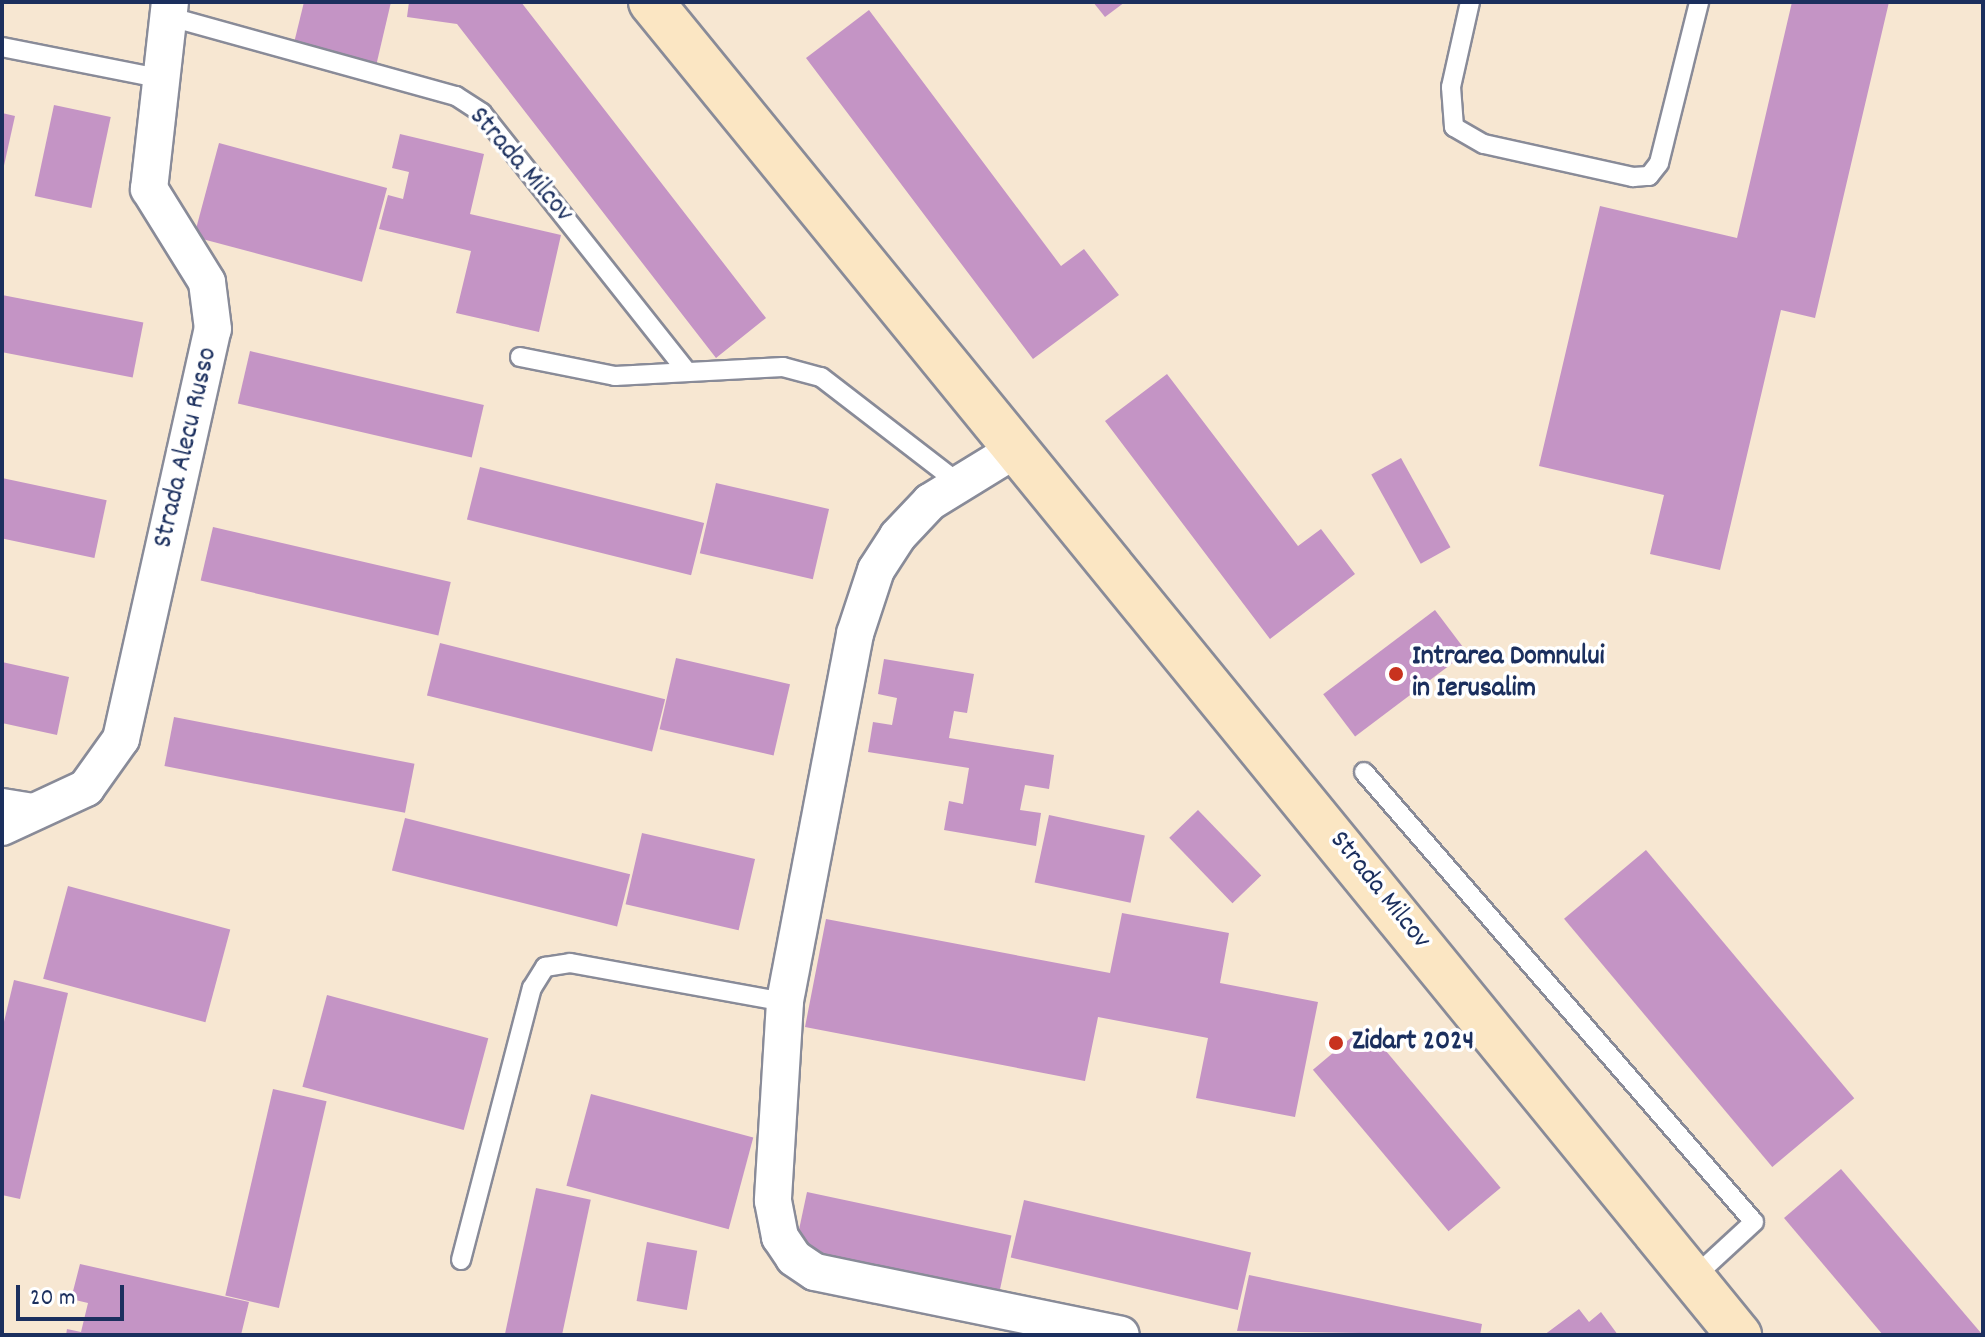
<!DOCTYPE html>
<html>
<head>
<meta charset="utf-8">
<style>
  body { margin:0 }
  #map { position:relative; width:1985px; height:1337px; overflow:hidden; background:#f7e7d2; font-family:Dekko,sans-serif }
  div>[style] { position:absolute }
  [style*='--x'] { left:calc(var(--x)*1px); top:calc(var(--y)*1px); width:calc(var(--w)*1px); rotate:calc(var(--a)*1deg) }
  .building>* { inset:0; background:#c494c5; transform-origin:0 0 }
  .roads { filter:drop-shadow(2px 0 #898b98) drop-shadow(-2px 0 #898b98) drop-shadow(0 2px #898b98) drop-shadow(0 -2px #898b98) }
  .service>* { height:18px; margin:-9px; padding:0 9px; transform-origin:9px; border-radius:9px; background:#fff }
  .minor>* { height:36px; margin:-18px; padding:0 18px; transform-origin:18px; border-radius:18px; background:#fff }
  .secondary>* { height:44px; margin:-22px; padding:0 22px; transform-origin:22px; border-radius:22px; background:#fbe6c3 }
  .dots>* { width:22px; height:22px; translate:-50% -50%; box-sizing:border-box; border:4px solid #fff; border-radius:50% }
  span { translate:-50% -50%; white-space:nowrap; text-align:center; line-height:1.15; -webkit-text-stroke:7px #fff; paint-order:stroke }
  .street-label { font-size:28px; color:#1b2f5e }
  .poi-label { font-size:28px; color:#1b2f5e; font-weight:700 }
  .left { translate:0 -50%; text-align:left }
  .frame { position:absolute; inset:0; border:4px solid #1b2f5e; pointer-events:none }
  .scale { position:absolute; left:16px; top:1285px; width:108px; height:36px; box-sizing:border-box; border:4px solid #1b2f5e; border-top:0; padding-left:10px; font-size:24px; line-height:28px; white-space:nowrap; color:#1b2f5e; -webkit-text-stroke:6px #fff; paint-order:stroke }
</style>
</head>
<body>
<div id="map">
  <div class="building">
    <div style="clip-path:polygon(304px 2px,391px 2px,376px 66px,293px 47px)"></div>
    <div style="clip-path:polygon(409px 2px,521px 2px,766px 318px,716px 358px,457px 24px,407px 17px)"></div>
    <div style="clip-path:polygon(1093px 2px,1125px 2px,1105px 17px)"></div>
    <div style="clip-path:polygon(1792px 2px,1889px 2px,1815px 318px,1781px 310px,1720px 570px,1650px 554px,1664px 495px,1539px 466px,1600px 206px,1737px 238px)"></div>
    <div style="clip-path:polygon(869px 10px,1061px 266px,1084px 249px,1119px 295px,1033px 359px,806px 58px)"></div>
    <div style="left:54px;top:105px;width:58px;height:93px;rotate:12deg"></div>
    <div style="clip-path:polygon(2px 113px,15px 116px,3px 170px,2px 169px)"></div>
    <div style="clip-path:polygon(400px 134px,484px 154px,470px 214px,561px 235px,539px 332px,456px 313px,471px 251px,379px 229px,388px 195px,403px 199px,409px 172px,392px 168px)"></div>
    <div style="left:219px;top:143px;width:174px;height:97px;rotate:15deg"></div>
    <div style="left:2px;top:295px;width:144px;height:56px;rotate:11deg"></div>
    <div style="left:250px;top:351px;width:240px;height:54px;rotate:13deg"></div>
    <div style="clip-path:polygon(1167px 374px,1298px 546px,1321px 529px,1355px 574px,1270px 639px,1105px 421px)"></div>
    <div style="left:1401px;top:458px;width:102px;height:34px;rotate:61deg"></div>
    <div style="left:480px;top:467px;width:231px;height:54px;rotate:14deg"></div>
    <div style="left:2px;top:478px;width:107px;height:59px;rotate:12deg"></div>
    <div style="left:716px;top:483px;width:116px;height:72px;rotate:13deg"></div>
    <div style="left:213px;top:527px;width:244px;height:55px;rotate:13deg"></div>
    <div style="left:1435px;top:610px;width:53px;height:140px;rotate:53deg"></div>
    <div style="left:440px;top:643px;width:232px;height:54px;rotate:14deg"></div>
    <div style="left:676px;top:658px;width:117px;height:73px;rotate:13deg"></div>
    <div style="clip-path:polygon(884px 659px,974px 674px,967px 713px,954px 711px,949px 738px,1054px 755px,1049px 789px,1025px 785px,1020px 810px,1041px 813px,1036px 846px,944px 830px,949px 801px,963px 804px,969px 768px,868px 752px,873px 722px,892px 725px,897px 698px,878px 694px)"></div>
    <div style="clip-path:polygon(2px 662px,69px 677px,57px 735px,2px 723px)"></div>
    <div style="left:174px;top:717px;width:245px;height:50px;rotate:11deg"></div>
    <div style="left:1198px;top:810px;width:91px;height:40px;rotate:46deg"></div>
    <div style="left:1049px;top:815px;width:98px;height:69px;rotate:12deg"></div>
    <div style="left:405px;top:818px;width:232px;height:54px;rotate:14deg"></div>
    <div style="left:642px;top:833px;width:116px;height:73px;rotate:13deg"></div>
    <div style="left:1646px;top:850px;width:324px;height:107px;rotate:50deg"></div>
    <div style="left:68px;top:886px;width:168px;height:96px;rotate:15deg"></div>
    <div style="clip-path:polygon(1122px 913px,1229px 933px,1220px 983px,1318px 1002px,1295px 1117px,1196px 1098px,1208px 1038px,1098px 1017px,1085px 1081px,805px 1027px,826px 919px,1110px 973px)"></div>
    <div style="clip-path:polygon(14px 980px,68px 993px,20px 1199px,2px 1195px,2px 1030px)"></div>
    <div style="left:327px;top:995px;width:167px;height:95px;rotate:15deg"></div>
    <div style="left:1365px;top:1026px;width:211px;height:68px;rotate:50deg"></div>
    <div style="left:273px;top:1089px;width:55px;height:212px;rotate:13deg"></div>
    <div style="left:591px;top:1094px;width:168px;height:95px;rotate:15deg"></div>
    <div style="clip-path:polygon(1841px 1169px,1981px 1333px,1979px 1335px,1883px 1335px,1784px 1218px)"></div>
    <div style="left:536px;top:1188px;width:56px;height:151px;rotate:12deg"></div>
    <div style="left:807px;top:1192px;width:209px;height:59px;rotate:12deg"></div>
    <div style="left:1024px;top:1200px;width:233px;height:59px;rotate:13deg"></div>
    <div style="left:647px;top:1242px;width:51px;height:60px;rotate:10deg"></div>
    <div style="clip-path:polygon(80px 1264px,249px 1302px,241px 1335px,66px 1335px,67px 1329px,81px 1332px,88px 1303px,71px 1299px)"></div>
    <div style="clip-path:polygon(1249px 1275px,1482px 1324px,1480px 1335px,1237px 1331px)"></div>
    <div style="clip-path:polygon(1579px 1309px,1589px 1322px,1601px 1312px,1618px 1335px,1544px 1335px)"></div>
  </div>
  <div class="roads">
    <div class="service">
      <div style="--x:1470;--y:2;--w:87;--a:102.6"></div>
      <div style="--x:1451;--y:87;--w:40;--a:85.7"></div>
      <div style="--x:1454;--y:127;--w:34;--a:30"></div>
      <div style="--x:1484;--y:144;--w:153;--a:12.5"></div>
      <div style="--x:1633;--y:177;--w:16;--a:-4"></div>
      <div style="--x:1649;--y:176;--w:16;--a:-52"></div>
      <div style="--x:1659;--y:163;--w:166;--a:-76"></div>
      <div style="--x:167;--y:16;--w:300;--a:15.5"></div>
      <div style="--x:456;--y:96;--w:31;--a:33"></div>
      <div style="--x:482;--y:113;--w:330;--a:51.6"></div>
      <div style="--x:2;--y:47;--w:160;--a:11.2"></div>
      <div style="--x:520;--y:357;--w:97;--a:11.3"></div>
      <div style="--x:615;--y:376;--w:168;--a:-3.1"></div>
      <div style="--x:783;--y:367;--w:39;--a:15"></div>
      <div style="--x:821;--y:377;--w:175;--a:37.6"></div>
      <div style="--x:1364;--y:772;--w:595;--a:49.09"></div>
      <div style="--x:1754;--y:1222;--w:83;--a:137.4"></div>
      <div style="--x:2;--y:798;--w:36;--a:9"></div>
      <div style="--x:461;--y:1260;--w:281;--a:-75.4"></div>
      <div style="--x:532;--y:988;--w:25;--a:-58"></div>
      <div style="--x:545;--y:967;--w:25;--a:-9"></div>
      <div style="--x:570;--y:963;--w:219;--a:10.3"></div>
    </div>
    <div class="minor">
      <div style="--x:1018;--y:448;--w:103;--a:148.5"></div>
      <div style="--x:930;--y:502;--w:47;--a:133.3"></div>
      <div style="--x:898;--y:536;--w:40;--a:122.9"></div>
      <div style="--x:876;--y:570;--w:67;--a:108.2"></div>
      <div style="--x:855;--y:634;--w:375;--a:100.8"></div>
      <div style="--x:785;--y:1002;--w:199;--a:93.5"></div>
      <div style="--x:773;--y:1201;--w:37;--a:79"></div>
      <div style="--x:780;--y:1237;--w:25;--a:56"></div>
      <div style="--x:794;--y:1258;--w:25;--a:34"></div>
      <div style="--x:815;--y:1272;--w:312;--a:11.6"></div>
      <div style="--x:2;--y:827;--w:93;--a:-24.9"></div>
      <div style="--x:86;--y:788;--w:60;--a:-54.5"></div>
      <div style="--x:121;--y:739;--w:420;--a:-77.4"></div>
      <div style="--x:213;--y:329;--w:47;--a:-97.3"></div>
      <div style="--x:207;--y:282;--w:110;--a:-121.9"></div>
      <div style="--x:149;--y:189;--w:188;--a:-83.6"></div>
    </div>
    <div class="secondary">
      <div style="--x:651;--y:2;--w:1721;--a:50.78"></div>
    </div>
  </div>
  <div class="dots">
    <div style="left:1396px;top:674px;background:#c8321e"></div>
    <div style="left:1336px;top:1043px;background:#c8321e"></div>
  </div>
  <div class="street-label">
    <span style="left:520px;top:166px;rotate:49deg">Strada Milcov</span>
    <span style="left:187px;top:448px;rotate:-77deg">Strada Alecu Russo</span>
    <span style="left:1379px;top:891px;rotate:51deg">Strada Milcov</span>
  </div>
  <div class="poi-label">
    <span class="left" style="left:1412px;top:674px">Intrarea Domnului<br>in Ierusalim</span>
    <span class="left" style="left:1352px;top:1043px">Zidart 2024</span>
  </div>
  <div class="frame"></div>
  <div class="scale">20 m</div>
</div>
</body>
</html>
